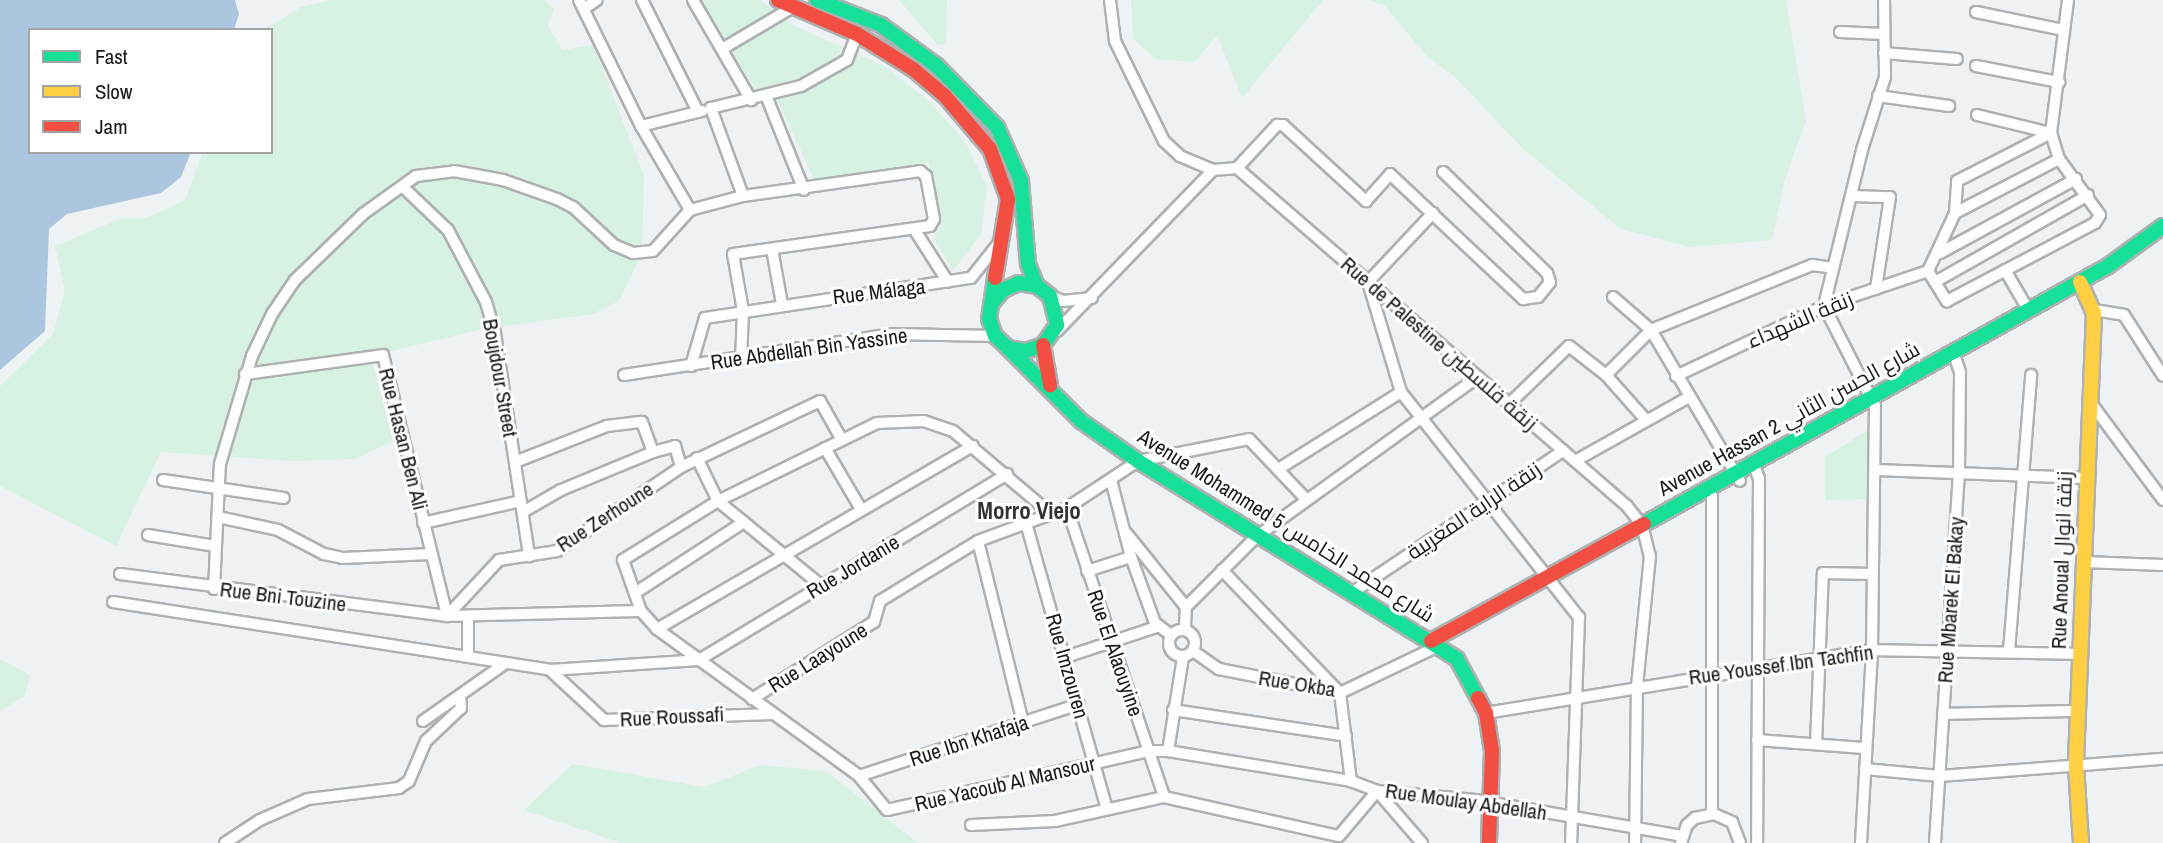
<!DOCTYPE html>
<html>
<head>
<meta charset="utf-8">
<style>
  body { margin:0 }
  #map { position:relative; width:2163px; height:843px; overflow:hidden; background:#eff2f4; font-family:"Archivo Narrow",Cairo,sans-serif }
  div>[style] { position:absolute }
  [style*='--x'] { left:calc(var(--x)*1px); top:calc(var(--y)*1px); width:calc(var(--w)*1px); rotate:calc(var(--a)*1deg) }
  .green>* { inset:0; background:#d7f1e2 }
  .water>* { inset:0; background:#acc6e0 }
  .roads { filter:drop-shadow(2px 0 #aeb0b2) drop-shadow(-2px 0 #aeb0b2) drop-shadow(0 2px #aeb0b2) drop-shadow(0 -2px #aeb0b2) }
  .street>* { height:10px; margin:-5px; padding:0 5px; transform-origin:5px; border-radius:5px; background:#fdfdfd }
  .street>.ring { margin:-5px; padding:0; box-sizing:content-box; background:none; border:10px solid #fdfdfd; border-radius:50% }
  .fast>* { height:14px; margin:-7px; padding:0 7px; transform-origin:7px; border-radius:7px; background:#16e098 }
  .slow>* { height:14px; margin:-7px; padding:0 7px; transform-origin:7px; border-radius:7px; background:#ffcf43 }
  .jam>* { height:14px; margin:-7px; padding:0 7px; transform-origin:7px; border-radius:7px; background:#f24e42 }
  span { translate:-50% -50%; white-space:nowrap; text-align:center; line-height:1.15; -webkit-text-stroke:6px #fff; paint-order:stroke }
  .street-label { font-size:21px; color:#191a1c }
  .neighbourhood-label { font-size:23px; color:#313437; font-weight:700 }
  .legend { position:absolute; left:28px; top:28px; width:245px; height:126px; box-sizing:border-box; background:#fff; border:2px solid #a3a3a4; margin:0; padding:9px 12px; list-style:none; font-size:21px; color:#191a1c }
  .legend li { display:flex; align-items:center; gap:14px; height:35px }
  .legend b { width:35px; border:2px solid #a3a3a4 }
</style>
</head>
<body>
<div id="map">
  <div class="green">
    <div style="clip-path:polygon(332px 0,544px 0,554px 9px,548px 26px,562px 50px,593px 45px,644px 175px,642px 254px,619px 301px,593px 314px,478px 330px,371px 356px,393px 441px,356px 459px,291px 461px,161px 452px,116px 546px,0 486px,0 386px,53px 334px,65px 291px,55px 246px,122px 218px,147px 218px,185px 200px,203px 152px,271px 152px,271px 30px,264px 30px,301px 7px)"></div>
    <div style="clip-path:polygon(701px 0,760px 0,793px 25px,886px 67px,929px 101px,966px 143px,987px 187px,981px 234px,953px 271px,934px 239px,941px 223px,929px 162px,815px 181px,774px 93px,755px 89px)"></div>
    <div style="clip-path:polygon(899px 0,947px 0,946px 42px,939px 46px)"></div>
    <div style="clip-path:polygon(1131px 0,1323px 0,1242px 98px,1217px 35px,1195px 62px,1155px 59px,1133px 38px)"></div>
    <div style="clip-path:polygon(1369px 0,1786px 0,1806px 121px,1785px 179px,1772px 240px,1689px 247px,1621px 229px,1523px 149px,1457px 79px,1427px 56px,1384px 5px)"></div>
    <div style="clip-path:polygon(1873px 427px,1869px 499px,1825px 500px,1825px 457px)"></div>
    <div style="clip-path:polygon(0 659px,30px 675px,25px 696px,0 711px)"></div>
    <div style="clip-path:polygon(573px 764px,705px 787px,760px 765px,826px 771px,918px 843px,621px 843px,524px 810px)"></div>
  </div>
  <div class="water">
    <div style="clip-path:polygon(0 0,235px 0,239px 14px,234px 30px,30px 30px,30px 152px,191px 152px,181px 177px,161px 193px,67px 214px,49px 229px,45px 331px,0 370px)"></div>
  </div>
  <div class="roads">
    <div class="street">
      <div style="--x:579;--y:0;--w:140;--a:63.8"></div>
      <div style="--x:641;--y:126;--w:97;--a:59.7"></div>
      <div style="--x:690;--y:210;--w:55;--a:-14.8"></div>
      <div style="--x:743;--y:196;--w:179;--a:-8"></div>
      <div style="--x:920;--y:171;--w:8;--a:40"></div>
      <div style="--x:926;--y:176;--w:44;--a:79.5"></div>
      <div style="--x:934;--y:219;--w:8;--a:120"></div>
      <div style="--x:930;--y:226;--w:199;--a:171.9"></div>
      <div style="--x:733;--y:254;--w:58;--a:80"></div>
      <div style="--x:743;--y:311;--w:49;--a:92.3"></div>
      <div style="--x:642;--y:0;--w:125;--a:63.4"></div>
      <div style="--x:693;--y:0;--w:116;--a:59.9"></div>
      <div style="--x:1110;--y:0;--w:41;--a:83"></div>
      <div style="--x:1115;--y:41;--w:111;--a:63.9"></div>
      <div style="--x:1164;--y:141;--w:22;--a:43"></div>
      <div style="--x:1180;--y:156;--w:36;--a:23"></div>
      <div style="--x:585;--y:8;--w:14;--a:-34"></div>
      <div style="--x:1976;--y:12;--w:90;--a:11.6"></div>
      <div style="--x:1840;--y:32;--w:43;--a:2.7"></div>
      <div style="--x:722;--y:49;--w:82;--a:-30.6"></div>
      <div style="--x:1884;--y:53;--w:73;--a:4.7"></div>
      <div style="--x:1976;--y:66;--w:85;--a:10.9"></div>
      <div style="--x:1878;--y:96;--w:72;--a:8"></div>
      <div style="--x:767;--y:98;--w:99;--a:68.1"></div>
      <div style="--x:1977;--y:115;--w:76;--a:13.7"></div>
      <div style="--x:641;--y:126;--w:63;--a:-13.8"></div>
      <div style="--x:1237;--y:168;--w:59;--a:-47.1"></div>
      <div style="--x:1277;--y:125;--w:6;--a:0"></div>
      <div style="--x:1283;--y:125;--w:113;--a:42.5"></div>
      <div style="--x:1366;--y:201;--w:36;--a:-48"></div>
      <div style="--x:1390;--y:174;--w:183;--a:43.2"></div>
      <div style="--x:1523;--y:299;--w:15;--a:-8"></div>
      <div style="--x:1538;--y:297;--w:19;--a:-51"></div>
      <div style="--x:1550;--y:282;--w:9;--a:-108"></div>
      <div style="--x:1547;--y:273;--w:145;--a:-135.8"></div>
      <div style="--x:403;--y:187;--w:62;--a:43.7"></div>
      <div style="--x:448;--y:230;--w:81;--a:62.2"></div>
      <div style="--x:486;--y:302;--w:32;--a:74"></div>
      <div style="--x:495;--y:333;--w:226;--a:81.3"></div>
      <div style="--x:743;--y:196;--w:94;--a:-110"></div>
      <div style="--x:711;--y:108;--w:93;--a:-13.7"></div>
      <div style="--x:801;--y:86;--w:53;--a:-29.5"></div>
      <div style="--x:847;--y:60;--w:28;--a:-69"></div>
      <div style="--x:1852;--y:196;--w:38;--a:2"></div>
      <div style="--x:1890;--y:197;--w:93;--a:98.7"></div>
      <div style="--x:1433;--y:213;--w:95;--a:133.3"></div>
      <div style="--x:1368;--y:282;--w:115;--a:73.3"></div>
      <div style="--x:1401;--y:392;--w:287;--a:51.7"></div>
      <div style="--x:1579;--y:617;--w:226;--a:92"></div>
      <div style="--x:1955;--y:213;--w:117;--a:-27.4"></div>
      <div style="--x:916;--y:232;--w:59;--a:57.4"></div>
      <div style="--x:772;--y:249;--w:56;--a:79.7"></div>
      <div style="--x:1940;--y:253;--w:155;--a:-28.6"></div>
      <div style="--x:2005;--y:270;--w:48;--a:59.7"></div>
      <div style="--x:1928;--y:271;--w:36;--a:58"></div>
      <div style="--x:1947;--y:301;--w:167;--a:-27.8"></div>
      <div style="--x:2095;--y:223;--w:9;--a:-58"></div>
      <div style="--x:2100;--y:215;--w:69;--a:-126.2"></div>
      <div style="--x:2059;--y:159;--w:27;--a:-107"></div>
      <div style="--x:2051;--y:133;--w:134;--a:-82.7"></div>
      <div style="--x:1928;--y:271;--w:64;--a:-65"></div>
      <div style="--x:1955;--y:213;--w:32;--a:-86"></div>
      <div style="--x:1957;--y:181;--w:106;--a:-27.1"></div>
      <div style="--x:1935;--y:282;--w:176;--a:-29.6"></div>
      <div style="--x:1050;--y:296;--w:14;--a:21"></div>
      <div style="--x:1063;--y:301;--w:29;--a:-6"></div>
      <div style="--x:1613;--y:297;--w:50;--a:41"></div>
      <div style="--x:1651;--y:330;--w:175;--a:59.5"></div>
      <div style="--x:2094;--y:310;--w:30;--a:9"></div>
      <div style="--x:2124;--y:315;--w:72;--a:57.4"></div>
      <div style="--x:1057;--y:331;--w:224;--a:-45.9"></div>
      <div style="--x:1213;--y:170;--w:24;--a:-5"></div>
      <div style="--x:1237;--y:168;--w:516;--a:40.91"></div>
      <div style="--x:1627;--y:506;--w:24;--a:52"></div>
      <div style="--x:1642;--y:525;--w:32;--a:76"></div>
      <div style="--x:1650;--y:556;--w:131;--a:95.7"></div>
      <div style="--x:1637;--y:686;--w:157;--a:90.7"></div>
      <div style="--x:691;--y:366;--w:50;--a:-73.7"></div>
      <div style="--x:705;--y:318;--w:269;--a:-8.6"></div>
      <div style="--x:971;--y:278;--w:43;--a:-51.5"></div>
      <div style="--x:245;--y:374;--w:139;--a:-7.8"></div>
      <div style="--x:383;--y:355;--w:269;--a:76.2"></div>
      <div style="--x:624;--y:375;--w:270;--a:-8.7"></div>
      <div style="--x:891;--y:334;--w:104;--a:1.1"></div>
      <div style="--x:1606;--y:375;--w:64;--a:-45"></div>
      <div style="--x:1651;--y:330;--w:174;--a:-22"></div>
      <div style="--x:1812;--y:265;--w:21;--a:8"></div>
      <div style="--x:1676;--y:376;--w:164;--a:-25.3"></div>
      <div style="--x:1824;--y:306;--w:110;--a:-18.6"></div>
      <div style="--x:2091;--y:403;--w:121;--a:53.4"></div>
      <div style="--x:1509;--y:404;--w:83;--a:-44"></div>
      <div style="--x:1569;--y:346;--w:47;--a:38.1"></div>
      <div style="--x:1606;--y:375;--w:59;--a:48.4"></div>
      <div style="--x:825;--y:448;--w:71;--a:59.5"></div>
      <div style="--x:697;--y:458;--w:48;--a:64"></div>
      <div style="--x:718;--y:501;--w:134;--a:39.3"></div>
      <div style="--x:1575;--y:461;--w:131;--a:-29.3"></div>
      <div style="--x:515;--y:462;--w:99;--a:-21.4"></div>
      <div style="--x:607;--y:426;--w:35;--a:-7"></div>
      <div style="--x:642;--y:422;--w:32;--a:70"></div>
      <div style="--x:1753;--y:463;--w:17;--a:69"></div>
      <div style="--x:1759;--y:479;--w:364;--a:90.3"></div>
      <div style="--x:1280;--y:468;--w:143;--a:-32.1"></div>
      <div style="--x:1875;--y:470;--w:211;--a:2.2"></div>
      <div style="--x:163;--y:480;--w:122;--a:8.5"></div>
      <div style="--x:1111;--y:480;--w:80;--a:75.4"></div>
      <div style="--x:1131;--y:557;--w:70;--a:70"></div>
      <div style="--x:1155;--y:623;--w:20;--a:37"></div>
      <div style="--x:1712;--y:496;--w:318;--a:90"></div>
      <div style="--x:1067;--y:508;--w:305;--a:71.4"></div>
      <div style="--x:523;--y:512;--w:44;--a:-30.1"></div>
      <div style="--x:561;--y:490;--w:100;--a:-22.4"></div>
      <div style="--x:653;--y:452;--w:23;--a:-15"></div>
      <div style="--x:675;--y:446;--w:22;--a:74"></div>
      <div style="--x:1051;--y:514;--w:128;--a:-139.7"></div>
      <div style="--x:953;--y:431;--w:31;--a:-161"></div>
      <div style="--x:924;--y:421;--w:47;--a:177.6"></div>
      <div style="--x:877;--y:423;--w:177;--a:153.9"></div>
      <div style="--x:718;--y:501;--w:112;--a:148.2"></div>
      <div style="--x:623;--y:560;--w:54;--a:70.6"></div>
      <div style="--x:641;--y:611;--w:24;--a:48"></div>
      <div style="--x:657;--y:629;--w:250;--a:36"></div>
      <div style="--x:859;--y:776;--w:44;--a:50.5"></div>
      <div style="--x:887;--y:810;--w:269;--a:-12.7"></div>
      <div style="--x:1149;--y:751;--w:19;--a:0"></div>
      <div style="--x:1168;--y:751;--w:185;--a:9.3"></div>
      <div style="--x:1351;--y:781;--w:28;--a:21"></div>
      <div style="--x:1377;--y:791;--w:99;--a:5.2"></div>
      <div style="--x:1476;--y:800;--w:209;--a:9.9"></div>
      <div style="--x:218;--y:517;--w:61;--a:12.2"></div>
      <div style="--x:278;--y:530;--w:52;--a:27.6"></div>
      <div style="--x:324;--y:554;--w:19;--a:12"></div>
      <div style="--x:343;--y:558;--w:88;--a:-2.6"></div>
      <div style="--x:423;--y:523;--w:100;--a:-12.7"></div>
      <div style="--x:1026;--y:523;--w:297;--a:74.2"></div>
      <div style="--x:1127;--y:534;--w:94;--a:51.1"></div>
      <div style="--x:148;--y:535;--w:68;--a:9.3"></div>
      <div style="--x:978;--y:541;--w:187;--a:76.1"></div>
      <div style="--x:2083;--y:562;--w:80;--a:2.1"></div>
      <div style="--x:1222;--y:570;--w:170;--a:46.2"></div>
      <div style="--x:1340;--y:693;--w:89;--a:82.9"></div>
      <div style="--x:1087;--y:571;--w:46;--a:-17.7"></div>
      <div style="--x:120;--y:574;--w:330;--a:7.3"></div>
      <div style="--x:447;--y:616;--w:194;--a:-1.5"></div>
      <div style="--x:214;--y:589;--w:125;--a:-87.3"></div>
      <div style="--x:220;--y:464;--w:113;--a:-73.5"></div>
      <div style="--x:252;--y:356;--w:47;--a:-64.5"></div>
      <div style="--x:272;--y:314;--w:41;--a:-55.9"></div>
      <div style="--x:295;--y:280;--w:95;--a:-44.1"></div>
      <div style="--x:363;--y:214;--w:65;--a:-35.6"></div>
      <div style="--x:416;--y:176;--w:38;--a:-7"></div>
      <div style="--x:454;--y:171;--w:50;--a:10.4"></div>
      <div style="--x:503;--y:180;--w:57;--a:19.4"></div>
      <div style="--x:557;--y:199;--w:18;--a:27"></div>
      <div style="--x:573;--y:207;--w:56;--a:42.8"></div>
      <div style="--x:614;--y:245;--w:21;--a:23"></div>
      <div style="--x:633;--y:253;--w:20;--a:-6"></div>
      <div style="--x:653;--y:251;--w:55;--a:-47.9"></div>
      <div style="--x:635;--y:593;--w:130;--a:-33.1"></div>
      <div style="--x:1350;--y:594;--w:257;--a:-33.9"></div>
      <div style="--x:113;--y:602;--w:442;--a:8.8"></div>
      <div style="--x:550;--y:670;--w:149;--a:-3.8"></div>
      <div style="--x:699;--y:660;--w:360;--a:-31.1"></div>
      <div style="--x:1186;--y:607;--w:99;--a:-45"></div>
      <div style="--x:1256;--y:537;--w:274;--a:-35.8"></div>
      <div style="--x:447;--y:616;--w:76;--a:-47.1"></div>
      <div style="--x:499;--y:560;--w:59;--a:-8.8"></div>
      <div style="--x:557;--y:551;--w:150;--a:-34.1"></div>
      <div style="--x:681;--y:467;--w:154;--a:-25.4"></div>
      <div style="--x:820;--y:401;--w:45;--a:60.6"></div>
      <div style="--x:657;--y:629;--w:365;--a:-30.1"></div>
      <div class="ring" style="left:1169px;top:630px;width:16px;height:16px"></div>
      <div style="--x:1185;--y:630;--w:23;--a:-88"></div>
      <div style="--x:1193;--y:651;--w:32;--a:35"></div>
      <div style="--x:1219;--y:669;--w:123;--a:11.2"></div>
      <div style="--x:1340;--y:693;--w:109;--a:-25.6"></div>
      <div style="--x:2009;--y:651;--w:277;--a:-85.4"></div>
      <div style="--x:468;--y:655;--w:39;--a:-90"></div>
      <div style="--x:1066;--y:657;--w:98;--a:-18.4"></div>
      <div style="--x:550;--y:670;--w:74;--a:42.8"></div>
      <div style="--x:604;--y:720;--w:169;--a:-2"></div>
      <div style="--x:752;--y:699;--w:144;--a:-32.3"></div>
      <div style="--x:874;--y:622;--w:22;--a:-74"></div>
      <div style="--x:880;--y:601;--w:115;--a:-31.5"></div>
      <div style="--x:978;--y:541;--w:95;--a:-20.3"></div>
      <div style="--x:1067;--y:508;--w:85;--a:-33.5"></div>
      <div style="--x:1138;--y:461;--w:113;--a:-11.2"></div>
      <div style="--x:1249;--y:439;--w:83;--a:46.5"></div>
      <div style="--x:1173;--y:710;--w:175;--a:8.5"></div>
      <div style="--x:1486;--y:713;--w:391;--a:-9.3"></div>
      <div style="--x:1872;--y:650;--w:207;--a:1.1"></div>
      <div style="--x:1943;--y:714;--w:135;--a:-1.3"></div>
      <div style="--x:423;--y:721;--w:99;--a:-35.1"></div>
      <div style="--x:1757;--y:740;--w:107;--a:4.3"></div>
      <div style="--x:1816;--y:744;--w:171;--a:-87.7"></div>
      <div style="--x:1823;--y:573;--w:49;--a:1.2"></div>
      <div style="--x:1168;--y:751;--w:95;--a:-80.9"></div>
      <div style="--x:1865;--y:769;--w:75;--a:5.3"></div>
      <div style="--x:1940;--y:776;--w:224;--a:-4.4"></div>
      <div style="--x:859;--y:776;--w:231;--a:-18.1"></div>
      <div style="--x:971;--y:825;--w:84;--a:-2.7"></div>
      <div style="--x:1055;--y:821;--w:112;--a:-12.4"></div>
      <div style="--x:1164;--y:797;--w:179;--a:12.6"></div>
      <div style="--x:1339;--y:836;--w:59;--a:-49.8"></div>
      <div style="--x:1377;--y:791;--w:69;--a:49.1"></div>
      <div style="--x:225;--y:843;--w:42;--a:-33.3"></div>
      <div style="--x:260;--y:820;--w:52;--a:-23.6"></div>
      <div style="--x:308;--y:799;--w:92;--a:-6.9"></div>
      <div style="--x:399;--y:788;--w:12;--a:-35"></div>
      <div style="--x:409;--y:781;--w:43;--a:-67"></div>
      <div style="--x:426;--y:741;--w:48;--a:-43.3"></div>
      <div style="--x:461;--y:708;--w:12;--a:-95"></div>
      <div style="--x:1681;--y:843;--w:19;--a:-72"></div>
      <div style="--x:1687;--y:825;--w:11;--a:-41"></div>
      <div style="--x:1695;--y:818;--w:19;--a:-12"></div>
      <div style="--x:1714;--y:814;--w:20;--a:24"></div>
      <div style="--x:1732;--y:822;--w:22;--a:69"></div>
      <div style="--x:1861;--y:843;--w:193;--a:-86.7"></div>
      <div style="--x:1872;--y:650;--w:244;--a:-89.3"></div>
      <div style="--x:1875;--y:406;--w:112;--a:-117"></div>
      <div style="--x:1824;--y:306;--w:161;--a:-76.3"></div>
      <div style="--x:1862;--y:150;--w:77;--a:-72.5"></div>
      <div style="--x:1885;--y:77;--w:77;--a:-90.7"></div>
      <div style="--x:1935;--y:843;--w:373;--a:-86.3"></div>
      <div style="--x:1959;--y:471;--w:99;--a:-89.4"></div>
      <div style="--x:1960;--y:372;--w:21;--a:-109"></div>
    </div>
    <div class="fast">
      <div style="--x:817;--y:0;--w:69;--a:21.3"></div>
      <div style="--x:881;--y:25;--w:69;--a:36.2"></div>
      <div style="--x:937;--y:66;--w:86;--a:45.5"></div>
      <div style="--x:997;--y:127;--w:59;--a:66"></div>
      <div style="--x:1021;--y:181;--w:83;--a:85.2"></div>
      <div style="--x:1028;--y:264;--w:24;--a:68"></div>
      <div style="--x:992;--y:303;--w:17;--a:-50"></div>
      <div style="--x:1003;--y:290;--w:17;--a:-24"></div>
      <div style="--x:1019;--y:283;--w:18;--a:9"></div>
      <div style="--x:1037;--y:286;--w:16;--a:38"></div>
      <div style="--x:1050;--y:296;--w:30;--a:76"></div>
      <div style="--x:1057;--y:325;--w:24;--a:125"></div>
      <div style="--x:1043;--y:345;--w:18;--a:161"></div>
      <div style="--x:1026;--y:351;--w:18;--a:-171"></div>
      <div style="--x:1008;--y:348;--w:18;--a:-137"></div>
      <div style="--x:995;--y:336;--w:18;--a:-109"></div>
      <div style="--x:989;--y:319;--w:41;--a:-81.7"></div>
      <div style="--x:1008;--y:348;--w:103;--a:45"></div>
      <div style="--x:1081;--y:421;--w:70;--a:35.1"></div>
      <div style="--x:1138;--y:461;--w:375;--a:31.8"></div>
      <div style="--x:1457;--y:659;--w:44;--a:61.7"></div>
      <div style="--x:1644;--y:524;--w:531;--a:-29.08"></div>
      <div style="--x:2108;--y:266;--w:68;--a:-36"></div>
    </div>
    <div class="slow">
      <div style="--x:2080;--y:282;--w:34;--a:66"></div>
      <div style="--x:2094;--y:313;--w:453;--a:92.3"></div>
      <div style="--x:2076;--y:766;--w:77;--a:86.3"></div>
    </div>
    <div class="jam">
      <div style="--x:778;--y:0;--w:86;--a:23.3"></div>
      <div style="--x:857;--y:34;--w:66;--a:32"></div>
      <div style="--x:913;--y:69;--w:42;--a:40.2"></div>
      <div style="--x:945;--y:96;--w:70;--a:49.7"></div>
      <div style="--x:990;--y:149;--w:53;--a:70.2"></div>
      <div style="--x:1008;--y:199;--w:80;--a:99.3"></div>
      <div style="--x:1043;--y:345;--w:41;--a:80.1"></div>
      <div style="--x:1431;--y:641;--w:243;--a:-28.8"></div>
      <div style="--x:1478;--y:698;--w:17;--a:62"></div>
      <div style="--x:1486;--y:713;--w:38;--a:81"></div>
      <div style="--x:1492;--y:751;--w:92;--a:91.9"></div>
    </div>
  </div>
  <div class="street-label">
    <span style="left:879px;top:292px;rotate:-7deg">Rue Málaga</span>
    <span style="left:1800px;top:320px;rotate:-23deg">زنقة الشهداء</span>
    <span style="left:1439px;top:344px;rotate:41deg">Rue de Palestine زنقة فلسطين</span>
    <span style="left:809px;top:349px;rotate:-8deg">Rue Abdellah Bin Yassine</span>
    <span style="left:500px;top:378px;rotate:80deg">Boujdour Street</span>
    <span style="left:1789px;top:419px;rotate:-29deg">Avenue Hassan 2 شارع الحسن الثاني</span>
    <span style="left:403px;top:439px;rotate:76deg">Rue Hasan Ben Ali</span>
    <span style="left:1474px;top:511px;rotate:-34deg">زنقة الراية المغربية</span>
    <span style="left:605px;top:517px;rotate:-33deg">Rue Zerhoune</span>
    <span style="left:1286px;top:526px;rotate:32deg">Avenue Mohammed 5 شارع محمد الخامس</span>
    <span style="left:2062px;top:560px;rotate:-88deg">Rue Anoual زنقة انوال</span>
    <span style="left:853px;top:567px;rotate:-31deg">Rue Jordanie</span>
    <span style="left:283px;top:597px;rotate:7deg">Rue Bni Touzine</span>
    <span style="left:1951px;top:600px;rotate:-86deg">Rue Mbarek El Bakay</span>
    <span style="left:1115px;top:653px;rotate:71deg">Rue El Alaouyine</span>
    <span style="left:818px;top:658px;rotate:-32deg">Rue Laayoune</span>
    <span style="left:1781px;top:665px;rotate:-8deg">Rue Youssef Ibn Tachfin</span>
    <span style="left:1067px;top:666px;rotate:74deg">Rue Imzouren</span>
    <span style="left:1297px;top:684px;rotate:9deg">Rue Okba</span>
    <span style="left:672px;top:717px;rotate:-3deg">Rue Roussafi</span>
    <span style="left:969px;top:741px;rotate:-18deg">Rue Ibn Khafaja</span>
    <span style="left:1005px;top:784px;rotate:-13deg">Rue Yacoub Al Mansour</span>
    <span style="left:1466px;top:802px;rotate:8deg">Rue Moulay Abdellah</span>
  </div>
  <div class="neighbourhood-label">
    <span style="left:1029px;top:511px">Morro Viejo</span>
  </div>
  <ul class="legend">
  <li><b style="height:9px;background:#16e098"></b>Fast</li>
  <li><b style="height:9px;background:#ffcf43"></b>Slow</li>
  <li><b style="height:9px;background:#f24e42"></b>Jam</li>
  </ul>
</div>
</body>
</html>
